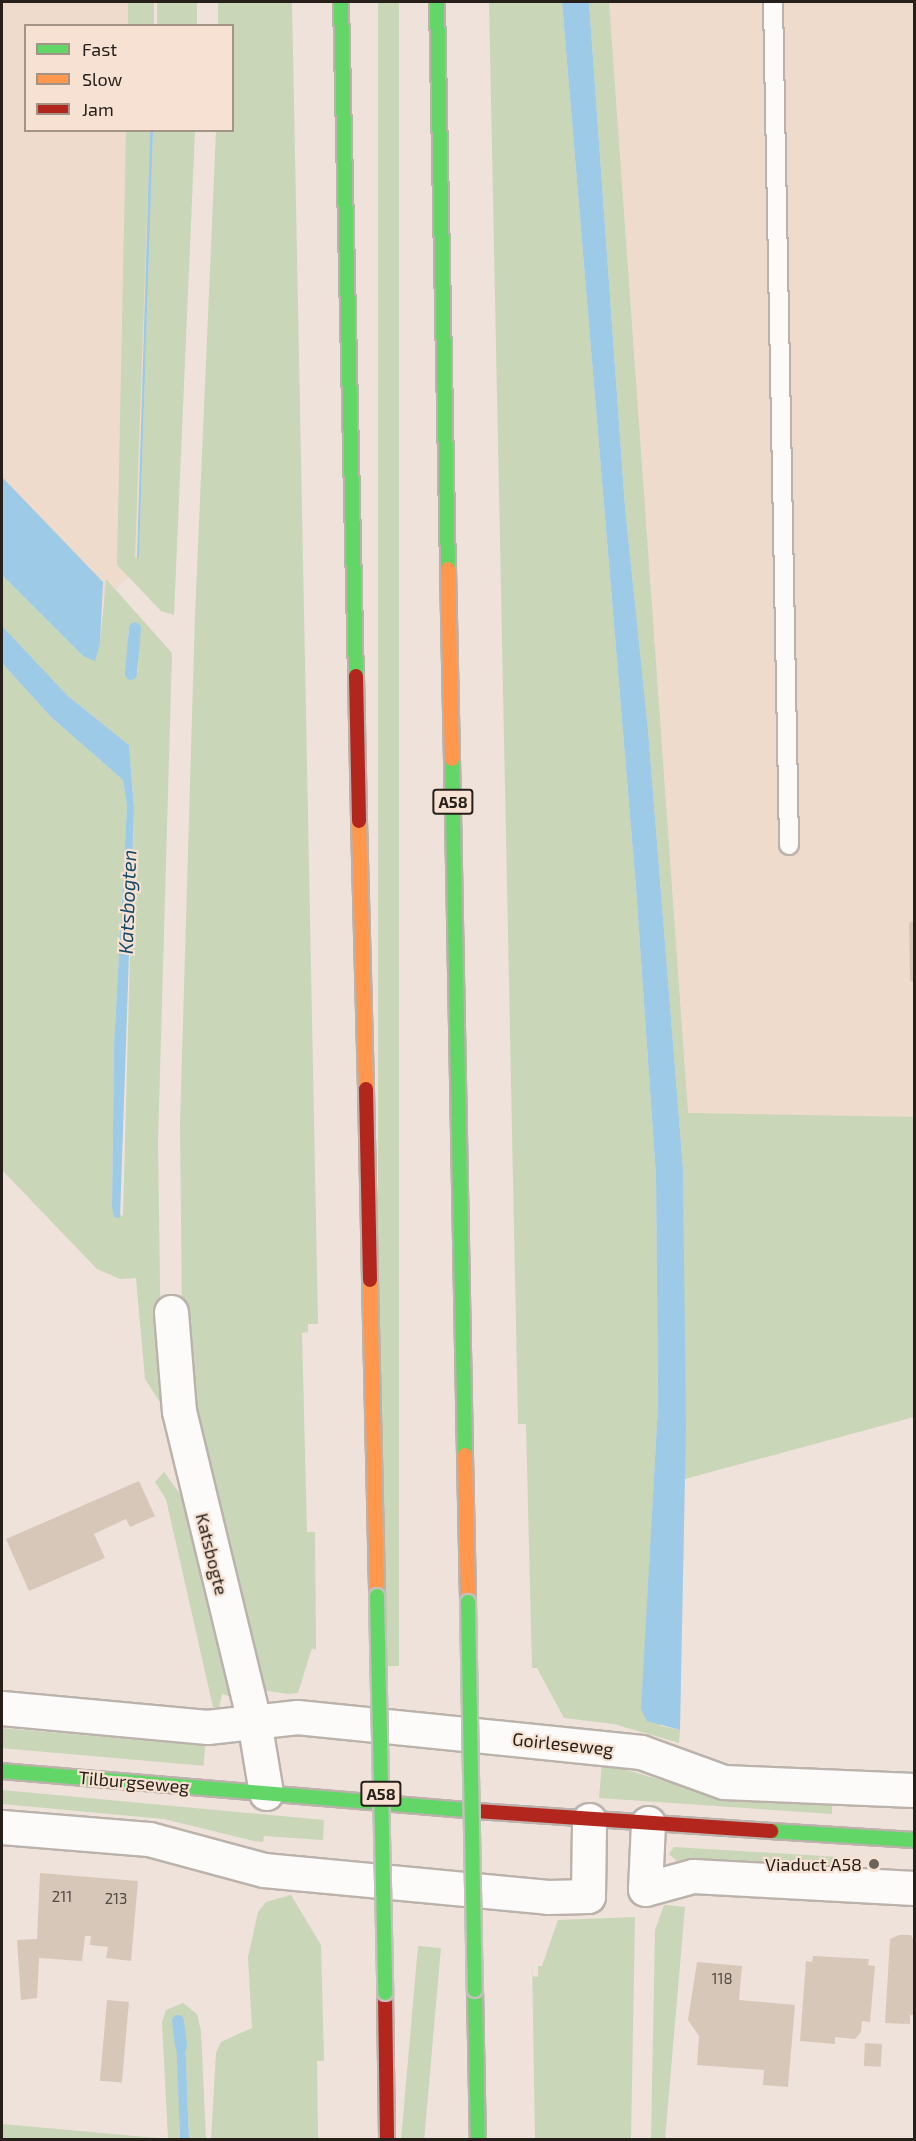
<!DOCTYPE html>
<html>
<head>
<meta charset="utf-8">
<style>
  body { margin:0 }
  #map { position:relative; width:916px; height:2141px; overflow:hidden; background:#eee2da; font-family:"Exo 2",sans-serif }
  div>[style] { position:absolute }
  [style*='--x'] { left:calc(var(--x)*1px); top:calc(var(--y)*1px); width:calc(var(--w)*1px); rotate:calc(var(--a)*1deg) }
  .built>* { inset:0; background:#efdbcc }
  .green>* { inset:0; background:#c9d6b7; transform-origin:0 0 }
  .water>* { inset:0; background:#9dcae7 }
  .stream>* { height:12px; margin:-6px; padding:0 6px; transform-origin:6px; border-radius:6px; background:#9dcae7 }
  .building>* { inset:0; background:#d7c7b9; transform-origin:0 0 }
  .roads { filter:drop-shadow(2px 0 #bbb2ac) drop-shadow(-2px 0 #bbb2ac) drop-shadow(0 2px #bbb2ac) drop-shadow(0 -2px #bbb2ac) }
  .lane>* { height:18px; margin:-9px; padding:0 9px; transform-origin:9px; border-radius:9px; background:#fcfbf9 }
  .street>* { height:33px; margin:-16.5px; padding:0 16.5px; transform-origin:16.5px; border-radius:16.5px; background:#fcfbf9 }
  .fast>* { height:14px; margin:-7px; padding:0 7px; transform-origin:7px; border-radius:7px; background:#63d668 }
  .slow>* { height:14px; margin:-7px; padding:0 7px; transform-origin:7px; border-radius:7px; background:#ff974d }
  .jam>* { height:14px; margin:-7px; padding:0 7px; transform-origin:7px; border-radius:7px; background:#b3261e }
  .bridges { filter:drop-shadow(2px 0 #c5c0bb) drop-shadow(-2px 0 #c5c0bb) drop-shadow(0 2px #c5c0bb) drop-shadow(0 -2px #c5c0bb) }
  .fast-bridge>* { height:14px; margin:-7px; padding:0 7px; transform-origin:7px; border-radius:7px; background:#63d668 }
  .dots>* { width:16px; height:16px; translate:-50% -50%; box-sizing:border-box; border:3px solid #f6e1d2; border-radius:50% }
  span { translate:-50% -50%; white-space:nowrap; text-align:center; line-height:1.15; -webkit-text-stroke:4.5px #f6e1d2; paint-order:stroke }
  .number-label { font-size:15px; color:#534a42 }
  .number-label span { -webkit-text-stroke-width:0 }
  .shield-label span { padding:2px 4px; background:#f6e1d2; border:2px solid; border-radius:4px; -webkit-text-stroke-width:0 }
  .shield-label { font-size:16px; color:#27201a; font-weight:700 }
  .street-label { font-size:18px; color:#27201a }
  .poi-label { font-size:18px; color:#27201a }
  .right { translate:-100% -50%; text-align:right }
  .water-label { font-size:20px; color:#134a68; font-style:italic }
  .frame { position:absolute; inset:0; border:3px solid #27201a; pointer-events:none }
  .legend { position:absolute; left:24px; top:24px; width:210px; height:108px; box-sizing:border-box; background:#f6e1d2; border:2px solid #a39488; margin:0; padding:8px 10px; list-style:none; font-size:18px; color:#27201a }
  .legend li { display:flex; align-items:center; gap:12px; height:30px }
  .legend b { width:30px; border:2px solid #a39488 }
</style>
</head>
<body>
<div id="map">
  <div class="built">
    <div style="clip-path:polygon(2px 2px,154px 2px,154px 25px,26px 26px,26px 130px,154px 131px,156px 551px,79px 625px,2px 537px)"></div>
    <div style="clip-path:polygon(603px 2px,914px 2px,914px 1143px,659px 1143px)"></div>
  </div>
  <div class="green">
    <div style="left:128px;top:2px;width:26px;height:23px"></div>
    <div style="left:157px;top:2px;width:40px;height:23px"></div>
    <div style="clip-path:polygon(218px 2px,292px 2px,318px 1324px,308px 1324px,308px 1332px,302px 1333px,307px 1532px,315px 1532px,316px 1650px,312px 1648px,298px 1693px,288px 1694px,261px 1690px,202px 1466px,182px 1314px,180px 1124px,195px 615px,216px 131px,232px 130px,232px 26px,218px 25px)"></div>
    <div style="left:378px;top:2px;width:21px;height:1664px"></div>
    <div style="clip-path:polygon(489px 2px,562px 2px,636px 888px,656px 1176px,658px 1405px,642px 1698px,661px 1726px,680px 1730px,679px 1743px,614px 1724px,564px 1718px,537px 1668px,532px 1668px,526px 1424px,518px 1424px)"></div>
    <div style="clip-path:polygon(589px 2px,609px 2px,688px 1113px,914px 1117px,914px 1417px,685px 1479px,683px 1169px,648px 730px,625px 507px)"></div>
    <div style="clip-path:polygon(126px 131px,150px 131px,135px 558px,139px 556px,153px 131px,195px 131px,174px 615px,161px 611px,117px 565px)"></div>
    <div style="clip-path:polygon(evenodd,2px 575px,83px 656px,100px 643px,106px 579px,172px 653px,158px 1142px,161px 1355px,233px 1697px,222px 1694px,219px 1708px,213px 1707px,166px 1499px,155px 1482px,164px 1472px,180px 1494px,166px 1412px,145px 1379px,136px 1278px,120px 1279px,97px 1269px,2px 1170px,2px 663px,51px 717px,123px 780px,127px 806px,114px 1045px,112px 1207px,123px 1217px,134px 808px,129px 745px,68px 696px,2px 626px,2px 575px,135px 628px,139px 632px,138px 672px,131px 674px,128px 631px,135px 628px)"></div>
    <div style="left:2px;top:1728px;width:204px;height:20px;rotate:5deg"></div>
    <div style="clip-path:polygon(602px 1763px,696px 1790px,832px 1798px,832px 1814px,599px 1798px)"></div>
    <div style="clip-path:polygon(2px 1790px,324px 1820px,323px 1840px,264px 1836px,263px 1842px,254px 1841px,164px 1819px,2px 1804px)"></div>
    <div style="clip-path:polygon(674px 1847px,839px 1857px,837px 1875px,680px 1864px,669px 1854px)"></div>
    <div style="clip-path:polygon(291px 1895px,321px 1945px,324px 2061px,317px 2061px,318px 2139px,211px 2139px,216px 2053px,221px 2042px,252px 2028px,248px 1957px,258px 1912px,266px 1902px)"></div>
    <div style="clip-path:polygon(664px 1905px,685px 1907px,665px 2139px,651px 2139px,655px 1930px)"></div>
    <div style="clip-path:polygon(635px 1917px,631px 2139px,535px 2139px,532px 1957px,532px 1976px,538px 1977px,538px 1966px,542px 1966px,558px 1920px)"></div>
    <div style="left:418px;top:1946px;width:23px;height:193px;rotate:5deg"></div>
    <div style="clip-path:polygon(183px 2003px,197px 2014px,201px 2031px,206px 2139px,189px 2139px,185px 2035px,177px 2032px,180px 2139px,2px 2139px,2px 2124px,168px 2139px,162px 2022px,166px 2010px)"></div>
  </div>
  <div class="water">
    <div style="clip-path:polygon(562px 2px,589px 2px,625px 507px,648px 730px,683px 1169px,686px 1426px,680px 1730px,647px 1721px,641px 1709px,658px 1405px,656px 1176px,636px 888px)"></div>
    <div style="clip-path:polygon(153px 131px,139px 556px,137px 559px,150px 131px)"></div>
    <div style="clip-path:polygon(2px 477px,103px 582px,100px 643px,95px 661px,83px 656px,2px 575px)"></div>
    <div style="clip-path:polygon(2px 626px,68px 696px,129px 745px,134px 808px,120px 1218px,114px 1217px,112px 1207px,114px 1045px,127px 806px,123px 780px,51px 717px,2px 663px)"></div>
    <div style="clip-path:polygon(180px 2031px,185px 2035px,189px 2139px,180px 2139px,176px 2035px)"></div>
  </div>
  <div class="stream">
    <div style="--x:131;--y:674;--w:46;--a:-85"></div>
    <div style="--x:178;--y:2021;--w:25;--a:83"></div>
  </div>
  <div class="building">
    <div style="clip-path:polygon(914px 920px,914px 982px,910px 981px,909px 923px)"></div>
    <div style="clip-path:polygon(139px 1481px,155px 1516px,130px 1527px,126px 1519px,94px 1534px,105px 1558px,29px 1591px,6px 1539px)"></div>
    <div style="clip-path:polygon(40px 1873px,138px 1881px,131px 1961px,106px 1958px,108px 1947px,90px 1945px,91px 1936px,85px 1936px,82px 1961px,39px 1958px,37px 1998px,21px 2000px,17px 1940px,37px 1939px)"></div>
    <div style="clip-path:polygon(899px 1935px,911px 1935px,914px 1941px,914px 2015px,910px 2015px,910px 2024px,885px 2023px,890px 1939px)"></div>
    <div style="clip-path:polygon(813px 1956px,869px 1959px,868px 1965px,875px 1966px,870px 2022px,862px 2021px,861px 2032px,855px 2039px,835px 2037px,835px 2044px,800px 2041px,806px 1961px,812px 1962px)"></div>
    <div style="clip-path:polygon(697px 1962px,742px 1966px,739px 2000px,795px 2005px,788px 2087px,763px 2085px,764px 2070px,697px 2065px,699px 2036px,688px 2020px)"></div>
    <div style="left:107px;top:2000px;width:22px;height:81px;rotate:5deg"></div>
    <div style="left:865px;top:2043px;width:17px;height:23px;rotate:3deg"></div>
  </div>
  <div class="roads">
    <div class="lane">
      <div style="--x:773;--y:2;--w:843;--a:88.91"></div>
    </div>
    <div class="street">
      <div style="--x:171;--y:1312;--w:99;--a:85.4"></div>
      <div style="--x:179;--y:1411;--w:319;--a:76.4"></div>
      <div style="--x:254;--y:1721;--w:73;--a:80.5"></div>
      <div style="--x:2;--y:1708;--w:206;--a:5.3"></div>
      <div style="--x:207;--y:1727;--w:91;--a:-6.3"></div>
      <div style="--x:297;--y:1717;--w:346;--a:5.8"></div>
      <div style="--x:641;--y:1752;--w:88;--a:19.9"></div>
      <div style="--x:724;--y:1782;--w:190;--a:2.4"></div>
      <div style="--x:648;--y:1823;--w:66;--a:92.6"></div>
      <div style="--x:645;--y:1889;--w:50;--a:-15.2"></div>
      <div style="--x:693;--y:1876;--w:221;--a:3.1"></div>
      <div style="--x:2;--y:1827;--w:147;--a:4.7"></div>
      <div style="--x:149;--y:1839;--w:119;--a:15.1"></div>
      <div style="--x:264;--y:1870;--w:285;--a:5.4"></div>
      <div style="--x:548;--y:1897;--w:40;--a:-1.4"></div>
      <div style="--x:588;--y:1896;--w:76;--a:-89.2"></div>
    </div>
    <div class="fast">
      <div style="--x:341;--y:2;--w:674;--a:88.73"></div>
      <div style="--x:437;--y:2;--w:567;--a:88.89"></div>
      <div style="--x:452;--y:759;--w:696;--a:88.93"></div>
      <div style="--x:2;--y:1771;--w:476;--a:4.8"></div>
      <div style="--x:771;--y:1831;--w:143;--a:3.6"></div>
      <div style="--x:475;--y:1990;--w:150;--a:88.9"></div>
    </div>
    <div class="slow">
      <div style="--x:448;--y:569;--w:190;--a:88.8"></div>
      <div style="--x:359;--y:821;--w:268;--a:88.5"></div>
      <div style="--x:370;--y:1280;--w:316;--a:88.7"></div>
      <div style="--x:465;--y:1455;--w:147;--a:88.8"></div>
    </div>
    <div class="jam">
      <div style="--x:356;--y:676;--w:145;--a:88.8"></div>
      <div style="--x:366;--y:1089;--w:191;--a:88.8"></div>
      <div style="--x:476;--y:1811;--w:296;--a:3.9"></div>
      <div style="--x:385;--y:1993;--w:147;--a:89.2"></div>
    </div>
  </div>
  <div class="bridges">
    <div class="fast-bridge">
      <div style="--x:377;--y:1596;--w:397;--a:88.8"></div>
      <div style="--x:468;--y:1602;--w:388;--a:89"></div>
    </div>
  </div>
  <div class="dots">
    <div style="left:874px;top:1864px;background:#6d645d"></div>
  </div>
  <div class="number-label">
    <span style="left:62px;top:1897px">211</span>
    <span style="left:116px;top:1899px">213</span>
    <span style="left:722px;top:1979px">118</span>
  </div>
  <div class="shield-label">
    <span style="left:453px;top:802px">A58</span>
    <span style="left:381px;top:1794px">A58</span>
  </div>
  <div class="street-label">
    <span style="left:212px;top:1554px;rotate:76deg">Katsbogte</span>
    <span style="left:563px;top:1744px;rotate:6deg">Goirleseweg</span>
    <span style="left:134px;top:1782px;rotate:5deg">Tilburgseweg</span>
  </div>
  <div class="poi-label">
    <span class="right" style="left:862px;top:1864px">Viaduct A58</span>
  </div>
  <div class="water-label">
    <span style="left:127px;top:902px;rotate:-88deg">Katsbogten</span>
  </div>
  <div class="frame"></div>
  <ul class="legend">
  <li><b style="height:8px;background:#63d668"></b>Fast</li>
  <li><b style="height:8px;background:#ff974d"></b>Slow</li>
  <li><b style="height:8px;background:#b3261e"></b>Jam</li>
  </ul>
</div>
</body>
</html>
